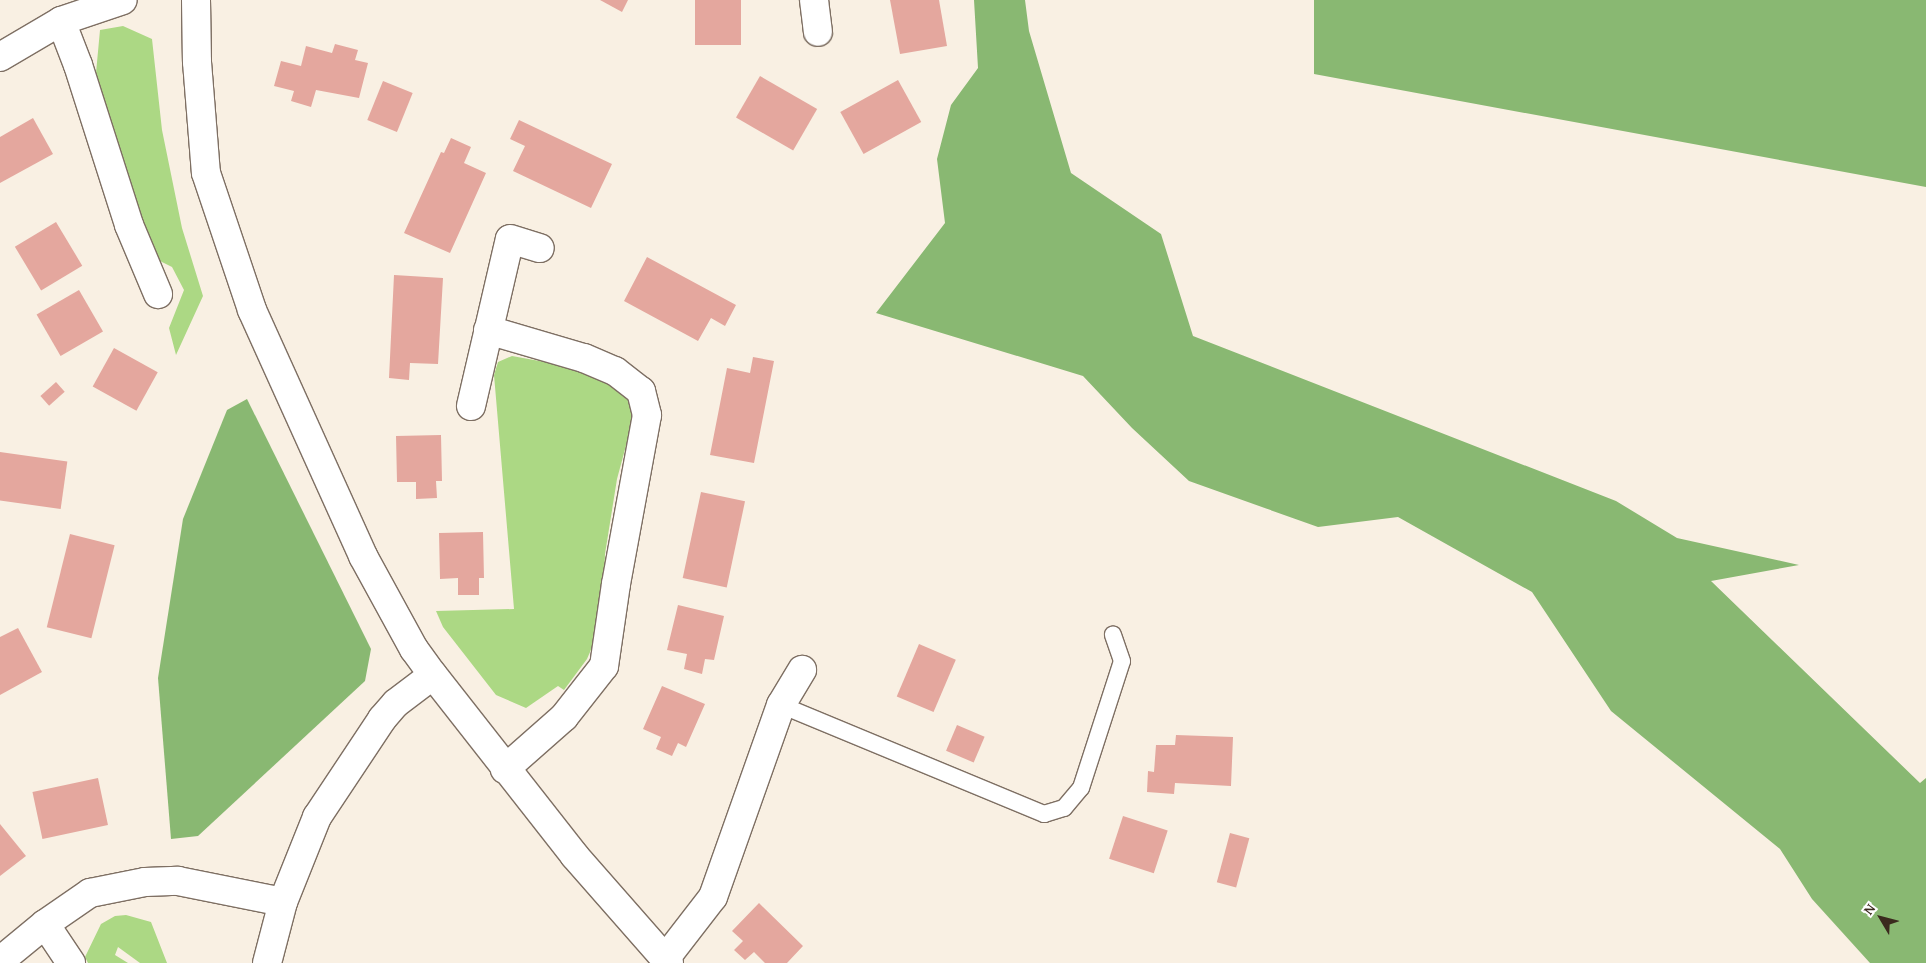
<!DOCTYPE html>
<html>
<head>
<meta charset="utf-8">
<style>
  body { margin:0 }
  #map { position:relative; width:1926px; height:963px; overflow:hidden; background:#f9f0e3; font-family:"Gentium Book Plus",serif }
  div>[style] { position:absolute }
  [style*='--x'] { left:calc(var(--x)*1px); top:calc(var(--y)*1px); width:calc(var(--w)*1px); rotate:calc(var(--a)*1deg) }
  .green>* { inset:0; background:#acd884 }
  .forest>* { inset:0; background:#89b872 }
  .building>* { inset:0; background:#e4a79e; transform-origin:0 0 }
  .roads { filter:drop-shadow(1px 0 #7e6f63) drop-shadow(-1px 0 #7e6f63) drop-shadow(0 1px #7e6f63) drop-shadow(0 -1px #7e6f63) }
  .service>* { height:16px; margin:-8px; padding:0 8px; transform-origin:8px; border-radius:8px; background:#fff }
  .minor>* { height:28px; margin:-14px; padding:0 14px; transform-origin:14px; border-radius:14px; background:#fff }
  span { translate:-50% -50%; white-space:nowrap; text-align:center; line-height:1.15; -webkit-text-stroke:4px #fff; paint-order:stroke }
  .north { position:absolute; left:1856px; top:893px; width:50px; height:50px; -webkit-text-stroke:4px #fff; paint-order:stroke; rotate:307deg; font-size:14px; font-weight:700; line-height:20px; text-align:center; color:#3b2a1e }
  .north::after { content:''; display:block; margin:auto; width:18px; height:22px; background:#3b2a1e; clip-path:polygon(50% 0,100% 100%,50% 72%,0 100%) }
</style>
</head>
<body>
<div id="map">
  <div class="green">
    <div style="clip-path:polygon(123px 26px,152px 39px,162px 130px,182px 228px,203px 296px,176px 355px,169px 328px,184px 290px,172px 267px,158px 260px,112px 148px,96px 73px,100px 30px)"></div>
    <div style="clip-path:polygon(512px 356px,589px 370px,631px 396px,634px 416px,617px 479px,605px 554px,603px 611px,596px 638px,587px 659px,564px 690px,558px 686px,526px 708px,496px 695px,443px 627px,436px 611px,514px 609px,494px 375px,498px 362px)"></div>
    <div style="clip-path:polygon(126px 915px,151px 922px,167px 963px,140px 963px,118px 947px,115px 955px,128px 963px,88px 963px,85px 957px,101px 924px,115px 916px)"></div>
  </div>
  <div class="forest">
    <div style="clip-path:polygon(974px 0,1025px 0,1029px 31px,1071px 173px,1161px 234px,1193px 336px,1616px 501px,1677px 538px,1799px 565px,1711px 581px,1920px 783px,1926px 778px,1926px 963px,1870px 963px,1812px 899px,1780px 849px,1611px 711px,1532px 592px,1398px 517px,1318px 527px,1189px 481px,1132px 428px,1083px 376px,876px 313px,945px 223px,937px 159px,951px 105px,978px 68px)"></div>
    <div style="clip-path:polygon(1314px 0,1926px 0,1926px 187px,1314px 74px)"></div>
    <div style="clip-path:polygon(247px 399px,371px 649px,365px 681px,198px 836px,171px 839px,158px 678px,183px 519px,227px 410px)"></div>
  </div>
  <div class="building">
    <div style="clip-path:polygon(600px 0,628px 0,622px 12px)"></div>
    <div style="left:695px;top:0;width:46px;height:45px"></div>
    <div style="clip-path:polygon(890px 0,939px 0,947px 46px,900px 54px)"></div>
    <div style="clip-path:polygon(335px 44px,358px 50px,355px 60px,368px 63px,359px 98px,316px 90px,311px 107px,291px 101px,294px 91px,274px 86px,281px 61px,301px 66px,306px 46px,332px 53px)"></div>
    <div style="left:760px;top:76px;width:66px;height:48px;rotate:30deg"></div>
    <div style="left:898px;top:80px;width:48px;height:66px;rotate:61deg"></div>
    <div style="left:383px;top:81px;width:32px;height:42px;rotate:22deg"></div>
    <div style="clip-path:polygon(33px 118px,53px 154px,0 183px,0 137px)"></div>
    <div style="clip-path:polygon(519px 120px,612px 164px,591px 208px,513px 171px,525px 146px,510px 139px)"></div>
    <div style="clip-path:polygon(451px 138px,471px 147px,464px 163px,486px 173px,450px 253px,404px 233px,441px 152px,444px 153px)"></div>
    <div style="left:56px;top:222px;width:51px;height:48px;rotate:59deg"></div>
    <div style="clip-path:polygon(647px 257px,736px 305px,725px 326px,711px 318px,698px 341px,624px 301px)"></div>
    <div style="clip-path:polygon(394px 275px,443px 278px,438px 364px,410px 363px,409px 380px,389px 378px)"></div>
    <div style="left:79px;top:290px;width:48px;height:49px;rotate:60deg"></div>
    <div style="left:114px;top:348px;width:50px;height:44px;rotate:29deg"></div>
    <div style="clip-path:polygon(753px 357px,774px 361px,754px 463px,710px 455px,727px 368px,750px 373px)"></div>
    <div style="left:56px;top:382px;width:13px;height:21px;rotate:48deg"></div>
    <div style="clip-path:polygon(441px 435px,442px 481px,436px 481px,437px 498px,416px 499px,416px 482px,397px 482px,396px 436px)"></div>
    <div style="left:0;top:452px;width:68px;height:48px;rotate:8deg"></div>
    <div style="left:701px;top:492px;width:45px;height:88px;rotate:12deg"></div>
    <div style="clip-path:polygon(483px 532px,484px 578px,479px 578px,479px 595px,458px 595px,458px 578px,440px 579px,439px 533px)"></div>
    <div style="left:70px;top:534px;width:46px;height:96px;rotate:14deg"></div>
    <div style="clip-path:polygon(678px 605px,724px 616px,714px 660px,705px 659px,702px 674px,684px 669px,687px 654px,667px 650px)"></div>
    <div style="clip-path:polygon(18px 628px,42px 672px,0 695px,0 637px)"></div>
    <div style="left:919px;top:644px;width:40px;height:57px;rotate:23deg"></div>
    <div style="clip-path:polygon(662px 686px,705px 704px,686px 747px,678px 743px,672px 756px,656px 749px,661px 737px,643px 729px)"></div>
    <div style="left:957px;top:725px;width:30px;height:28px;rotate:23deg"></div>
    <div style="clip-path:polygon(1176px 735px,1233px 737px,1231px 786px,1175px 783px,1174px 794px,1147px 792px,1148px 771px,1154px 772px,1156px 745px,1175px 745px)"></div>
    <div style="left:98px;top:778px;width:48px;height:67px;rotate:78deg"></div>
    <div style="left:1123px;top:816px;width:47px;height:45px;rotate:18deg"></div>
    <div style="clip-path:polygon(0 824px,26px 856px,0 876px)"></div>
    <div style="left:1230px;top:833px;width:20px;height:51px;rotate:15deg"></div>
    <div style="clip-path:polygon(759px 903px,803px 946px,787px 963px,765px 963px,754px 952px,745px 960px,734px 950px,743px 941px,732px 931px)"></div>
  </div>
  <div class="roads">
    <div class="service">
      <div style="--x:781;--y:705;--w:285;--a:22.5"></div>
      <div style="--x:1044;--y:814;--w:21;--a:-17"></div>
      <div style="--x:1064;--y:808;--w:26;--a:-50"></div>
      <div style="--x:1081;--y:788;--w:133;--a:-72.1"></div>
      <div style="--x:1122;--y:661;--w:28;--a:-109"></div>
    </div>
    <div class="minor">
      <div style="--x:196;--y:0;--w:62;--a:89.1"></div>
      <div style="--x:197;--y:62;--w:111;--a:85.4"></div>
      <div style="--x:206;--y:173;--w:145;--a:71.4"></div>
      <div style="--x:252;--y:310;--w:270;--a:65.7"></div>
      <div style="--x:363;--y:556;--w:106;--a:61.3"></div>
      <div style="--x:414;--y:649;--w:32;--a:54"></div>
      <div style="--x:433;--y:675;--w:229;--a:51.9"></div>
      <div style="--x:574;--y:855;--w:144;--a:48.7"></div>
      <div style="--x:814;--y:0;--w:32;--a:83"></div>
      <div style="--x:61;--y:21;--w:47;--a:68.9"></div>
      <div style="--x:78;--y:65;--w:168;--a:72.3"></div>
      <div style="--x:129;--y:225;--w:75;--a:67.2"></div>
      <div style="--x:0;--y:57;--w:71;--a:-30.5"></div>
      <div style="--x:61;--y:21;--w:65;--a:-18.7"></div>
      <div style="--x:488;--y:330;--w:100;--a:16.3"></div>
      <div style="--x:584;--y:358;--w:34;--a:23"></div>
      <div style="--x:615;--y:371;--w:33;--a:38"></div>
      <div style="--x:641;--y:391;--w:25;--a:76"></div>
      <div style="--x:647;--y:415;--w:172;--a:100.4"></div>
      <div style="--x:616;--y:584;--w:83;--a:98.3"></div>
      <div style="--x:604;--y:666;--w:65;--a:128.1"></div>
      <div style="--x:564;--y:717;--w:79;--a:138.6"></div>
      <div style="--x:471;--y:406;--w:171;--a:-76.9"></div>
      <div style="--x:510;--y:239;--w:31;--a:17"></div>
      <div style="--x:45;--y:924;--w:47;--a:56.3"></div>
      <div style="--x:665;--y:959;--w:78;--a:-52.3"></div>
      <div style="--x:713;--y:897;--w:204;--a:-70.5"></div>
      <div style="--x:781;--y:705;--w:41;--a:-59"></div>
      <div style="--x:0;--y:961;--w:58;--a:-39.4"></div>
      <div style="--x:45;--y:924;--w:55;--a:-34.6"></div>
      <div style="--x:90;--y:893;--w:56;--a:-11.3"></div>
      <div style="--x:145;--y:882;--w:33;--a:-2"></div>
      <div style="--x:178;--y:881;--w:107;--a:11.3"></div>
      <div style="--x:267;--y:963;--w:63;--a:-75.3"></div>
      <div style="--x:283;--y:902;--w:92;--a:-68.2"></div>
      <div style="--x:317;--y:817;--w:118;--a:-56.4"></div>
      <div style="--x:382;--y:719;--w:21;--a:-49"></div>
      <div style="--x:396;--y:703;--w:46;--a:-37.1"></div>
    </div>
  </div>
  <div class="north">N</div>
</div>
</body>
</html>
